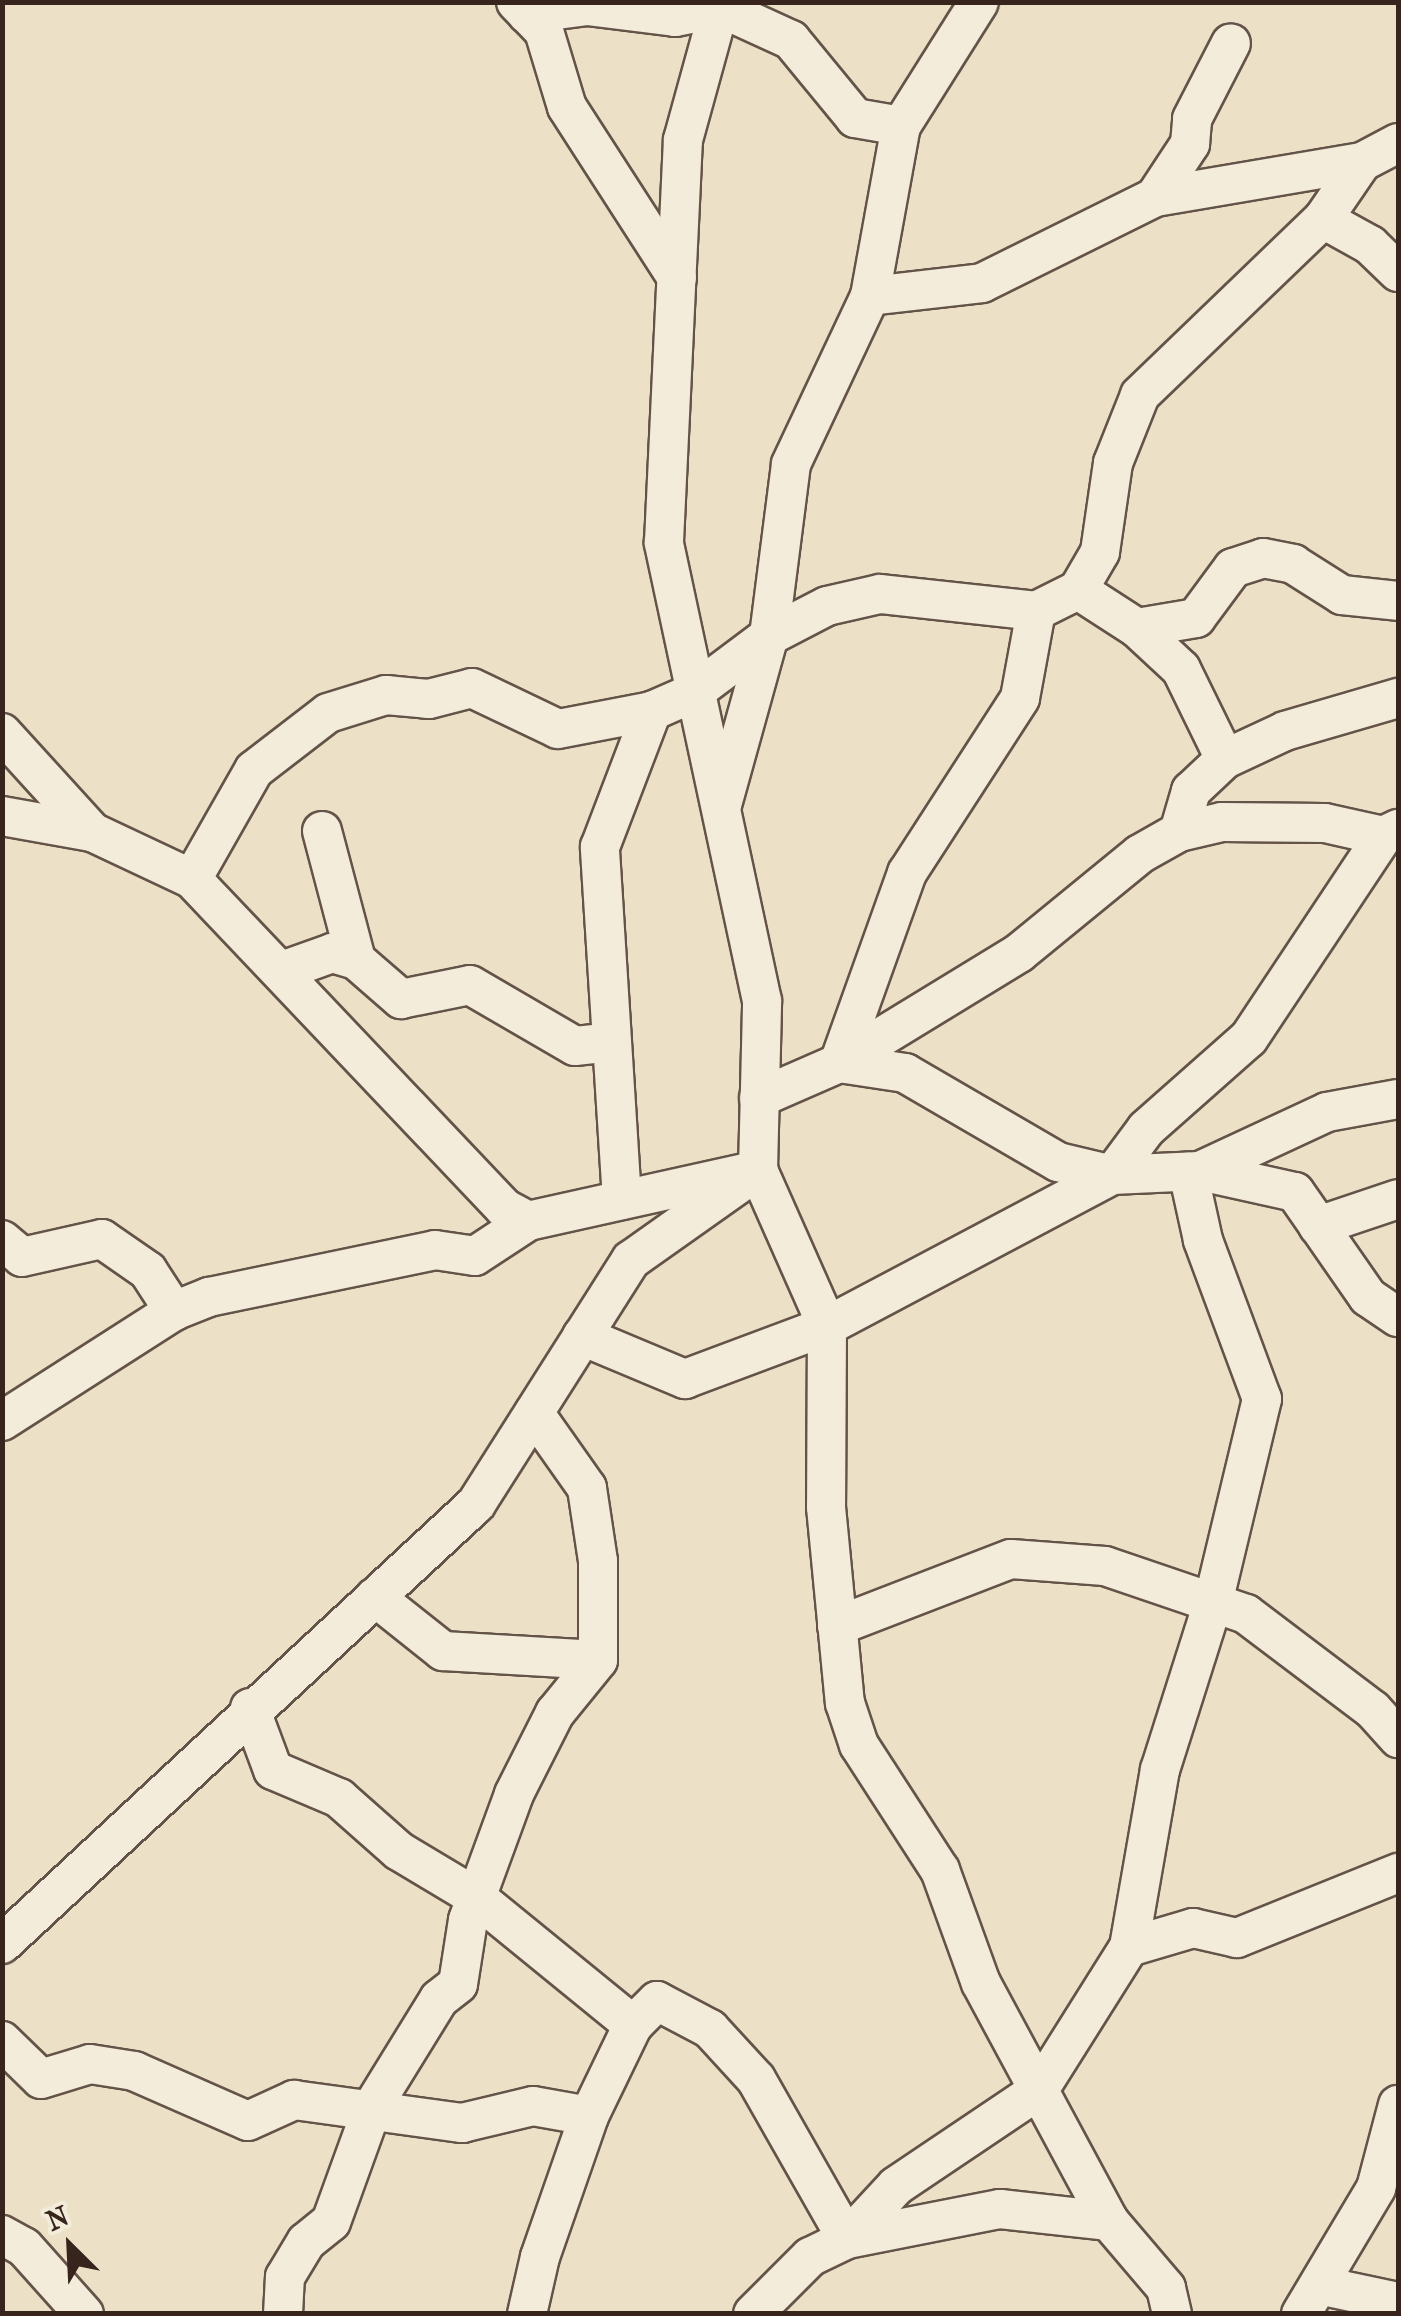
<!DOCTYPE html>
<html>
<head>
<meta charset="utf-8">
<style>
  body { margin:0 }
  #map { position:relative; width:1401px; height:2316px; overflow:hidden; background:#ece1c7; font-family:"IM FELL French Canon",serif }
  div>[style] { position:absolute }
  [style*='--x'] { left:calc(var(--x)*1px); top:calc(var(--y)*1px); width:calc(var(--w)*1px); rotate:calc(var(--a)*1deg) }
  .roads { filter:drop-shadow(2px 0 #645348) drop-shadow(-2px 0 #645348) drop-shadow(0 2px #645348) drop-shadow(0 -2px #645348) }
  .minor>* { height:38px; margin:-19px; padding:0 19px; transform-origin:19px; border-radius:19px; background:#f3ecdb }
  span { translate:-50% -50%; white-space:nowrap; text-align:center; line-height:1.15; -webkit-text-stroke:8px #f3ecdb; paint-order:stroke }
  .frame { position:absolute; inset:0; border:5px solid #36241d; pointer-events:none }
  .north { position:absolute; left:20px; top:2196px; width:100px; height:100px; -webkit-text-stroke:8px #f3ecdb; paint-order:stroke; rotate:336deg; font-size:28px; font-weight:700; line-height:40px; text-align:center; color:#36241d }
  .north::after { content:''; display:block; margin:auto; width:35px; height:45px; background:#36241d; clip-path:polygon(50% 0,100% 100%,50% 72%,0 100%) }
</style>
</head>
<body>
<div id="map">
  <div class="roads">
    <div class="minor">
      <div style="--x:516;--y:2;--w:40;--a:46"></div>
      <div style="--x:544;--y:31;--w:79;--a:73.2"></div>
      <div style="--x:567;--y:107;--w:203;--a:57.2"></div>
      <div style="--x:527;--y:14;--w:61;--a:-7.6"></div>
      <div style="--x:587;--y:6;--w:89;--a:7.1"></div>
      <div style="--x:675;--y:17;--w:47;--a:-11.1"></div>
      <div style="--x:721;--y:8;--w:77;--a:24.6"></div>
      <div style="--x:791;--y:40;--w:101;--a:50.6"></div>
      <div style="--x:855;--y:118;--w:47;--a:9.9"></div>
      <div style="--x:1155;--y:197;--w:64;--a:-56.6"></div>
      <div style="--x:1190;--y:144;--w:25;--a:-85"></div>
      <div style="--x:1192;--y:119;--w:85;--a:-62.8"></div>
      <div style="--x:1323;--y:219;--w:54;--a:29"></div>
      <div style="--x:1370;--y:245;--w:39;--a:44"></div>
      <div style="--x:870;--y:296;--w:113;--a:-6.6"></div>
      <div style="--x:982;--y:283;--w:193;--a:-26.4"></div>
      <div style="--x:1155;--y:197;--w:210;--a:-9.6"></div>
      <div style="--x:1078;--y:590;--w:70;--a:32.8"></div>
      <div style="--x:1137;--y:628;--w:60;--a:43"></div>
      <div style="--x:1181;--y:669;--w:100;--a:63.9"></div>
      <div style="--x:1137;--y:628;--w:60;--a:-9.6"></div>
      <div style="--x:1196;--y:618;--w:62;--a:-53.5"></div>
      <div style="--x:1233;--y:568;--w:32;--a:-18"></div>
      <div style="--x:1263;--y:558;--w:31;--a:11"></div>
      <div style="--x:1293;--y:564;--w:58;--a:32.3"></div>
      <div style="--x:1342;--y:595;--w:56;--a:6.1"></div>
      <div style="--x:2;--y:733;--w:134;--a:47.7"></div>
      <div style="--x:722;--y:805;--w:175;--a:-74.5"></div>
      <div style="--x:769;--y:636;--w:173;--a:-82.7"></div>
      <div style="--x:791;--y:464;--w:186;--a:-64.8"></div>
      <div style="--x:870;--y:296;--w:173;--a:-79.7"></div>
      <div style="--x:901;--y:126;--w:146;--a:-57.8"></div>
      <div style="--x:2;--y:816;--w:91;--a:10.1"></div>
      <div style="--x:92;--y:832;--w:110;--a:25.2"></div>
      <div style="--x:192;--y:879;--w:453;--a:46.5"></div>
      <div style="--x:504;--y:1208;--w:27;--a:28"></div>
      <div style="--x:528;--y:1221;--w:236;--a:-12.5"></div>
      <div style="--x:758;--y:1170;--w:171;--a:66.1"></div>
      <div style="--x:827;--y:1326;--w:181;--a:90.3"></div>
      <div style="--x:826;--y:1507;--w:197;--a:84.5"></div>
      <div style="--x:845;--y:1703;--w:44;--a:71.6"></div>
      <div style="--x:859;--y:1745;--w:149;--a:57.1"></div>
      <div style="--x:940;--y:1870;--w:120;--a:70.1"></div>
      <div style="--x:981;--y:1983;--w:270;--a:61.7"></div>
      <div style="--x:1109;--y:2221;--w:88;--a:49.6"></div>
      <div style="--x:1166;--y:2288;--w:27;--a:77"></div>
      <div style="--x:322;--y:831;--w:133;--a:75.2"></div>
      <div style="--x:1179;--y:832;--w:43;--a:-73.7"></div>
      <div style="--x:1191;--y:791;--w:47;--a:-43.3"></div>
      <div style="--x:1225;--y:759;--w:66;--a:-25"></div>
      <div style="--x:1285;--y:731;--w:118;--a:-16.3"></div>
      <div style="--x:192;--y:879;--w:125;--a:-60.4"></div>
      <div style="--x:254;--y:770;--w:93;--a:-37.6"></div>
      <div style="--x:328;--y:713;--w:61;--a:-17.2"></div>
      <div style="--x:386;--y:695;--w:43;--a:5.3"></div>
      <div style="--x:429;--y:699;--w:44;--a:-14.3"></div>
      <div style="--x:472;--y:688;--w:95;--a:25.5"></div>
      <div style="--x:558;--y:729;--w:96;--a:-10.8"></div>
      <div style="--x:282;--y:971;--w:53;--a:-19.8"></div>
      <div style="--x:332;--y:953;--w:25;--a:16"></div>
      <div style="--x:356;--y:960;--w:60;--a:40.9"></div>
      <div style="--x:401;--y:999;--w:70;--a:-11.5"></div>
      <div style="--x:470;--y:985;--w:121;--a:30.2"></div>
      <div style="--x:575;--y:1046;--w:37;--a:-6"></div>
      <div style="--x:839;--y:1063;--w:67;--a:8.6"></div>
      <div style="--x:905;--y:1073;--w:177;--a:30.2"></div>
      <div style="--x:1058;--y:1162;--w:56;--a:13.5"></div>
      <div style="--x:1112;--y:1175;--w:88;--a:-2.6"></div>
      <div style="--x:1200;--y:1171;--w:97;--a:12.5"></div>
      <div style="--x:1295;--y:1192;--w:128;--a:55.2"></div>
      <div style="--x:1368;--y:1297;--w:36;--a:34"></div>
      <div style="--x:839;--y:1063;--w:211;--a:-31.4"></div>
      <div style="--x:1019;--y:953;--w:156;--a:-39.3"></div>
      <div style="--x:1140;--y:854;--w:45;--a:-29.4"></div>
      <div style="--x:1179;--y:832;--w:44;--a:-13.1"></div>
      <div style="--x:1222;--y:822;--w:103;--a:0.6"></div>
      <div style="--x:1325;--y:823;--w:59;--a:12.6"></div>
      <div style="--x:1383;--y:836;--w:17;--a:-25"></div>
      <div style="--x:759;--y:1098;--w:87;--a:-23.6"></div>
      <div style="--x:839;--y:1063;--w:202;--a:-70.3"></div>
      <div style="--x:907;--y:873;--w:208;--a:-57.1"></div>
      <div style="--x:1020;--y:698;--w:88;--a:-79.6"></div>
      <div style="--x:1036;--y:611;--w:47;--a:-26.6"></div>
      <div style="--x:1078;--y:590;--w:44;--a:-59.9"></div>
      <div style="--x:1100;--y:552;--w:90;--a:-81.7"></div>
      <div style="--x:1113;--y:463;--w:73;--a:-68.3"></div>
      <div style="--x:1140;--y:395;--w:254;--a:-43.9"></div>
      <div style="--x:1323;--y:219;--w:69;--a:-55.6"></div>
      <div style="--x:1362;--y:162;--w:41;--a:-27.8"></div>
      <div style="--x:1200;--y:1171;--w:140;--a:-24.9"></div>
      <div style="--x:1327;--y:1112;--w:72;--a:-10.4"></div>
      <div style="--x:622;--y:1200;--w:354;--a:-93.6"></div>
      <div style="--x:600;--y:847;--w:146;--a:-69.1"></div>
      <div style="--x:652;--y:711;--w:45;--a:-23.7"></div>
      <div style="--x:693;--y:693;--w:95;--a:-36.9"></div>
      <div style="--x:769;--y:636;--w:65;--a:-27.3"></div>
      <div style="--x:827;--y:606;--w:54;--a:-12.8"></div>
      <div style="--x:880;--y:594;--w:157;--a:6.2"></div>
      <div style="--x:1318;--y:1226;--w:84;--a:-18.6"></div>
      <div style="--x:2;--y:1240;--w:26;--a:40"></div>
      <div style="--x:22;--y:1257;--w:82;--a:-12.7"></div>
      <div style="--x:102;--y:1239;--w:56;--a:34.8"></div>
      <div style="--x:148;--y:1271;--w:48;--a:57"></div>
      <div style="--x:582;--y:1336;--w:112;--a:22.7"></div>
      <div style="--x:685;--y:1379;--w:152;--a:-20.5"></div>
      <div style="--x:827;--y:1326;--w:323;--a:-27.9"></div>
      <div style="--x:1112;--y:1175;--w:57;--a:-53.5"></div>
      <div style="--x:1146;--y:1129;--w:137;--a:-41.5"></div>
      <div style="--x:1249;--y:1038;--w:242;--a:-56.4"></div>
      <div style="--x:2;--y:1421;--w:204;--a:-32.6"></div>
      <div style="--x:174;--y:1311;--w:38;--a:-22"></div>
      <div style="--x:209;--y:1297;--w:231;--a:-11.7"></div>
      <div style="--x:435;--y:1250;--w:40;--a:8.5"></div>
      <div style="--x:475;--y:1256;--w:64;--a:-33.4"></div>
      <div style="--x:375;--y:1597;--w:87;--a:38.5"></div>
      <div style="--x:443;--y:1651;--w:155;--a:3.3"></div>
      <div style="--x:837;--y:1626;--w:186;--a:-21.1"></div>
      <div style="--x:1011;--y:1559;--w:94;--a:4.3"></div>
      <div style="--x:1105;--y:1566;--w:149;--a:18.8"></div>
      <div style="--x:1246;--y:1614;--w:159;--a:37.1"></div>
      <div style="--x:1373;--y:1710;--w:38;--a:48"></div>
      <div style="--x:250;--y:1708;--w:66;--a:69.6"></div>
      <div style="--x:273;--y:1770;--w:72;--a:23"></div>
      <div style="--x:339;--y:1798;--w:80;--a:41.5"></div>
      <div style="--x:399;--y:1851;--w:90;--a:30.9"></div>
      <div style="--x:476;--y:1897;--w:203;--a:39.2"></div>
      <div style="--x:2;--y:1944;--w:647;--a:-42.87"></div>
      <div style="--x:476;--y:1504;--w:289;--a:-57.6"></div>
      <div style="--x:631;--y:1260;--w:156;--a:-35.3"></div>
      <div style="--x:758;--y:1170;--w:169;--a:-88.6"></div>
      <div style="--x:762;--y:1001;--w:469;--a:-102.1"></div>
      <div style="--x:664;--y:542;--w:402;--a:-87.3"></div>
      <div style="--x:683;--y:140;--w:143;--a:-74.6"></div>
      <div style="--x:1129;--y:1947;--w:180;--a:-80.1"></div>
      <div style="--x:1160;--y:1770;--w:175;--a:-72.4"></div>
      <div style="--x:1213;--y:1603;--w:210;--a:-76.5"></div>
      <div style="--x:1262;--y:1399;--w:170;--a:-110.4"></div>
      <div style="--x:1203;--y:1240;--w:70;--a:-102.4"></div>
      <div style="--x:2;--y:2041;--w:54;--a:44.3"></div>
      <div style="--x:41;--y:2079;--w:51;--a:-17"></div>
      <div style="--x:90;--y:2064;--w:45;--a:9"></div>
      <div style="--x:134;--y:2071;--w:124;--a:23.7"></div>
      <div style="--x:248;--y:2121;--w:51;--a:-24.5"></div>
      <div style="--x:294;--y:2100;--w:170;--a:7.8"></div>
      <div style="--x:462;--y:2123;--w:73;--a:-13.5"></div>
      <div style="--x:533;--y:2106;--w:57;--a:10.1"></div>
      <div style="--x:2;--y:2235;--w:25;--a:29"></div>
      <div style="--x:24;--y:2247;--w:90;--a:48.2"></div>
      <div style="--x:1323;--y:2286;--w:77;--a:12"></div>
      <div style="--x:283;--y:2314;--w:37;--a:-87"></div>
      <div style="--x:285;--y:2277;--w:41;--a:-59"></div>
      <div style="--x:306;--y:2242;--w:32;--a:-39"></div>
      <div style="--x:331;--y:2222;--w:123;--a:-70.1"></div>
      <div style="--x:373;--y:2106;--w:126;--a:-58.3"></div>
      <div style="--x:439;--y:1999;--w:24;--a:-38"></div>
      <div style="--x:458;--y:1984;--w:65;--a:-81.1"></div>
      <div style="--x:468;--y:1920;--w:134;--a:-69.9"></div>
      <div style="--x:514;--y:1794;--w:91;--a:-63.2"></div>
      <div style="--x:555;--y:1713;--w:68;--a:-50.9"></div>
      <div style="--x:598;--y:1660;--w:99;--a:-90"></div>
      <div style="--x:598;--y:1561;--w:74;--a:-98.6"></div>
      <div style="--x:587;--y:1488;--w:92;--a:-125.2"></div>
      <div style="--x:527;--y:2314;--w:58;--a:-77.2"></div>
      <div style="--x:540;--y:2257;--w:149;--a:-70.8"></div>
      <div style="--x:589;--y:2116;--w:101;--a:-64.2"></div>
      <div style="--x:633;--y:2025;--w:34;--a:-45"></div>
      <div style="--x:657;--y:2001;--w:60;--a:27.8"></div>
      <div style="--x:710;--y:2029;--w:68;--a:47.4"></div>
      <div style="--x:756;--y:2079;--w:184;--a:60.4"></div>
      <div style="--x:847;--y:2239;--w:72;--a:-47.2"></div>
      <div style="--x:896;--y:2186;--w:172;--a:-33.9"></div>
      <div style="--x:1039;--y:2090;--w:169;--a:-57.8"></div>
      <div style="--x:1129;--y:1947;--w:67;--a:-16.5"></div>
      <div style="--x:1193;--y:1928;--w:45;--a:12.8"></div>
      <div style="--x:1237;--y:1938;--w:174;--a:-22"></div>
      <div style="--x:753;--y:2314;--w:81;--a:-45"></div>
      <div style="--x:810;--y:2257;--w:41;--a:-25.9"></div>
      <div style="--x:847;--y:2239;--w:156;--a:-11.1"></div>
      <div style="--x:1000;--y:2209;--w:110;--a:6.3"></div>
      <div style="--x:1301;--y:2314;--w:147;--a:-59.2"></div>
      <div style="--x:1376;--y:2188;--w:86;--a:-75.2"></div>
    </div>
  </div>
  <div class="frame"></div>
  <div class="north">N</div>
</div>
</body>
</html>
